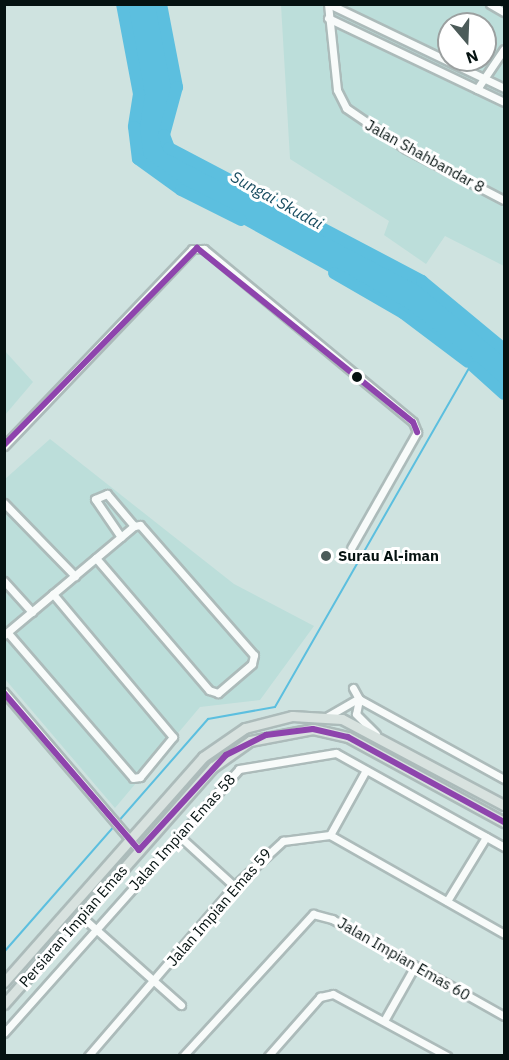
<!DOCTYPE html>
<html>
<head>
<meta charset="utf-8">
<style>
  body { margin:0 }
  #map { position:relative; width:509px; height:1060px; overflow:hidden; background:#cfe3e0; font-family:"IBM Plex Sans",sans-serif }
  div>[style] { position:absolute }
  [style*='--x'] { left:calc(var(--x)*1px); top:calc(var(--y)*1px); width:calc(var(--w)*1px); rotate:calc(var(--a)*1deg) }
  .built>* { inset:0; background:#bcdeda }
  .water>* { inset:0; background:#5cbfdf }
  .stream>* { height:2px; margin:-1px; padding:0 1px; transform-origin:1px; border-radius:1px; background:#5cbfdf }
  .river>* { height:12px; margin:-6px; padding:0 6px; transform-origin:6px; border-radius:6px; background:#5cbfdf }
  .roads { filter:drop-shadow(2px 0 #acbbba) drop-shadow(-2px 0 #acbbba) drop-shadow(0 2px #acbbba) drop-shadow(0 -2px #acbbba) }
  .minor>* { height:7px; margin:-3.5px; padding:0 3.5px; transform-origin:3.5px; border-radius:3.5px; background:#f8fbfa }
  .major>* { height:9px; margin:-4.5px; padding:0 4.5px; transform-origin:4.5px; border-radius:4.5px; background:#d8e2df }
  .bus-1>* { height:6px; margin:-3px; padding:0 3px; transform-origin:3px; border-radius:3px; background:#8e44ad }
  .dots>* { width:16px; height:16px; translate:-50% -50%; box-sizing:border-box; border:3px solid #fff; border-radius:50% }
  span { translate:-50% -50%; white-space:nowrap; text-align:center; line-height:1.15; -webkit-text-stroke:6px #fff; paint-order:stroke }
  .street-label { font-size:15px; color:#051211 }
  .poi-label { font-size:15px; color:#051211; font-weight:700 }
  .left { translate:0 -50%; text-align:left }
  .water-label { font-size:16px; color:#174b5f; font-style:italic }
  .frame { position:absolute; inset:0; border:6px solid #051211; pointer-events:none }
  .north { position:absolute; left:437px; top:12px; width:60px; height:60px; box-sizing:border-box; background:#fff; border:2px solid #9ba0a0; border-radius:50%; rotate:161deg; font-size:16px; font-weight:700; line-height:24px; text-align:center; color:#051211 }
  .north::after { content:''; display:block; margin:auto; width:21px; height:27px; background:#4c5b59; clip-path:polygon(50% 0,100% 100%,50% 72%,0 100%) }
</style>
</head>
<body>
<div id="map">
  <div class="built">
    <div style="clip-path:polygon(evenodd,281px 5px,504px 5px,504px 266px,445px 236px,426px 264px,384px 235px,389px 221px,290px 159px,281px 5px,449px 24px,485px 24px,485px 60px,449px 60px,449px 24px)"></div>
    <div style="clip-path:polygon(4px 350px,33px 382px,5px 415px,4px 415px)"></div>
    <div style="clip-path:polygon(50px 439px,234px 584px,314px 626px,260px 700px,200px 707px,115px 808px,5px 679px,4px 480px)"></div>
  </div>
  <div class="water">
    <div style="clip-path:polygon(122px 5px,161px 5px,177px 87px,164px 135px,169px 148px,422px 281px,504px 349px,504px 394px,403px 313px,181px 190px,138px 159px,134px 127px,139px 94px)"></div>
  </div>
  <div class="stream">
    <div style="--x:4;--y:952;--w:310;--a:-48.8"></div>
    <div style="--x:208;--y:719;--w:68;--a:-10.2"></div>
    <div style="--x:275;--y:707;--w:396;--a:-60.2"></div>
  </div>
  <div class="river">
    <div style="--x:122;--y:4;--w:92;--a:79.3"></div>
    <div style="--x:139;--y:94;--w:33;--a:99"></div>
    <div style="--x:134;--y:127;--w:32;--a:83"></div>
    <div style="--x:138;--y:159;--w:53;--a:35.8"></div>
    <div style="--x:181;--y:190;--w:67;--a:26.6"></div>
    <div style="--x:161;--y:4;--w:85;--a:79.1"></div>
    <div style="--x:177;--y:87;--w:50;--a:105.2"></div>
    <div style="--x:164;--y:135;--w:14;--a:69"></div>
    <div style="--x:169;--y:148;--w:286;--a:27.7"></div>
    <div style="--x:422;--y:281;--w:107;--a:39.7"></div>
    <div style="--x:334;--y:273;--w:80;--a:30.1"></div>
    <div style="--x:403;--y:313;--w:81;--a:37"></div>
    <div style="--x:474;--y:367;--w:40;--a:42"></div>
  </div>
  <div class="roads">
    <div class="minor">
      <div style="--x:328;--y:4;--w:86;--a:84"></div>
      <div style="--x:337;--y:90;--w:20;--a:63"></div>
      <div style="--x:346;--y:108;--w:73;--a:34.3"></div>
      <div style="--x:406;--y:149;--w:110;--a:27.5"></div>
      <div style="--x:329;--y:4;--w:194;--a:25.6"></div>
      <div style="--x:490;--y:4;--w:16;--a:30"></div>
      <div style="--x:328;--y:18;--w:195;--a:25.5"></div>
      <div style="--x:477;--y:89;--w:48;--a:-56"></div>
      <div style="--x:4;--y:446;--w:272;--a:-46.3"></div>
      <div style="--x:192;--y:249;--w:12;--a:0"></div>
      <div style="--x:204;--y:249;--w:271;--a:39.6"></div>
      <div style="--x:413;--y:422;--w:11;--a:68"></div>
      <div style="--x:417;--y:432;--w:133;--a:119.6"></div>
      <div style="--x:4;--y:503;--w:102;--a:45.8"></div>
      <div style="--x:121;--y:537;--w:46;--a:-124.4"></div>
      <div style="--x:95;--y:499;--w:13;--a:-23"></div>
      <div style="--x:107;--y:494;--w:42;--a:49.8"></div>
      <div style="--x:4;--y:581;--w:42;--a:47.9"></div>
      <div style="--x:8;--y:633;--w:191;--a:49.2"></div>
      <div style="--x:133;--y:778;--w:7;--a:-8"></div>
      <div style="--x:140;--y:777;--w:52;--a:-50.5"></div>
      <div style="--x:173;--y:737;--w:187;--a:-130"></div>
      <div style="--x:4;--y:635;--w:170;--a:-40"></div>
      <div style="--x:134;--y:526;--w:6;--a:-9"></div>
      <div style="--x:140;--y:525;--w:173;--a:48.8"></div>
      <div style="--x:254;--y:655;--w:9;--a:103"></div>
      <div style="--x:252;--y:664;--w:45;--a:139.5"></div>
      <div style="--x:218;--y:693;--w:9;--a:-162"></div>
      <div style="--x:209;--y:690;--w:174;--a:-130.6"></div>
      <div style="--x:353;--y:688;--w:13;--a:61"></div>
      <div style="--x:359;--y:699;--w:166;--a:28.9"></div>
      <div style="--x:4;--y:692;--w:208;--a:49.5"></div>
      <div style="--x:359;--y:699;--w:15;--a:101"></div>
      <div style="--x:356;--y:714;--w:28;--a:45"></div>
      <div style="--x:328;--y:716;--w:34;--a:-30"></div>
      <div style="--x:178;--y:835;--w:76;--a:42.3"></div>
      <div style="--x:330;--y:835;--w:74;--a:-61"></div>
      <div style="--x:447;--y:901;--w:75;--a:-58.6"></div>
      <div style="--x:81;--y:916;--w:134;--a:41.7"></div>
      <div style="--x:385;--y:1019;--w:61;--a:-60.5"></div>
      <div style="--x:4;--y:1033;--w:353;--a:-48.3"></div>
      <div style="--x:239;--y:769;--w:98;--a:-9.4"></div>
      <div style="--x:336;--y:753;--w:193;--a:29.2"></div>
      <div style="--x:88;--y:1056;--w:224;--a:-49.3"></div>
      <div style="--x:234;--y:886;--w:67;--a:-42.6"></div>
      <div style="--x:283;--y:841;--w:47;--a:-7.3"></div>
      <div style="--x:330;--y:835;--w:200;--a:29.6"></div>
      <div style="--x:183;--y:1056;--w:193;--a:-47.5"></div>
      <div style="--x:313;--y:914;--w:20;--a:15"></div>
      <div style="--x:332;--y:919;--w:197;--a:29.4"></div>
      <div style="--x:268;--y:1056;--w:79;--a:-48.6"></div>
      <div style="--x:320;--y:997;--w:13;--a:-13"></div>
      <div style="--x:333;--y:994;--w:130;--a:28.5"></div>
    </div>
    <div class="major">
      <div style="--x:4;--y:982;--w:300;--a:-48.5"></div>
      <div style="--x:203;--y:757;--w:51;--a:-34.6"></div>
      <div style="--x:245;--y:728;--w:49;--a:-14.3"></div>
      <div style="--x:292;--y:716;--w:50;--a:3.4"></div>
      <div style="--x:342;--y:719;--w:183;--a:28"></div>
      <div style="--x:4;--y:1004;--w:316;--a:-48.6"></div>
      <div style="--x:213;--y:767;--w:45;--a:-35.1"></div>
      <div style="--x:250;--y:741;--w:64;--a:-10.8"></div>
      <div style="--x:313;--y:729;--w:36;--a:13"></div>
      <div style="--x:348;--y:737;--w:178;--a:28.6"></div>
    </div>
  </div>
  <div class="bus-1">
    <div style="--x:4;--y:445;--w:276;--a:-45.6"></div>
    <div style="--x:197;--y:248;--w:277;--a:38.9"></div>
    <div style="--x:413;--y:422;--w:11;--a:68"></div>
    <div style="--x:4;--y:693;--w:207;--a:49.3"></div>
    <div style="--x:139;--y:850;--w:129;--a:-47.5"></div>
    <div style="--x:226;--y:755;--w:45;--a:-26.6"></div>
    <div style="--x:266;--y:735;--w:47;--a:-7.3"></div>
    <div style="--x:313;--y:729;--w:36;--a:13"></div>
    <div style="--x:348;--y:737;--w:178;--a:28.6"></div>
  </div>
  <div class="dots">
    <div style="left:357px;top:377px;background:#051211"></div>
    <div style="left:326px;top:556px;background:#4c5b59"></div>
  </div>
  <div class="street-label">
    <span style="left:425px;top:156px;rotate:29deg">Jalan Shahbandar 8</span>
    <span style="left:182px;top:832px;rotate:-48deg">Jalan Impian Emas 58</span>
    <span style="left:219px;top:907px;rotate:-49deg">Jalan Impian Emas 59</span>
    <span style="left:73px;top:926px;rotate:-49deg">Persiaran Impian Emas</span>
    <span style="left:404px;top:959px;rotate:30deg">Jalan Impian Emas 60</span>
  </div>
  <div class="poi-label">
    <span class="left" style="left:338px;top:556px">Surau Al-iman</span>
  </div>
  <div class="water-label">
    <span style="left:277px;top:200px;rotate:29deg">Sungai Skudai</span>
  </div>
  <div class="frame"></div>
  <div class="north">N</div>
</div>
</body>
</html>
